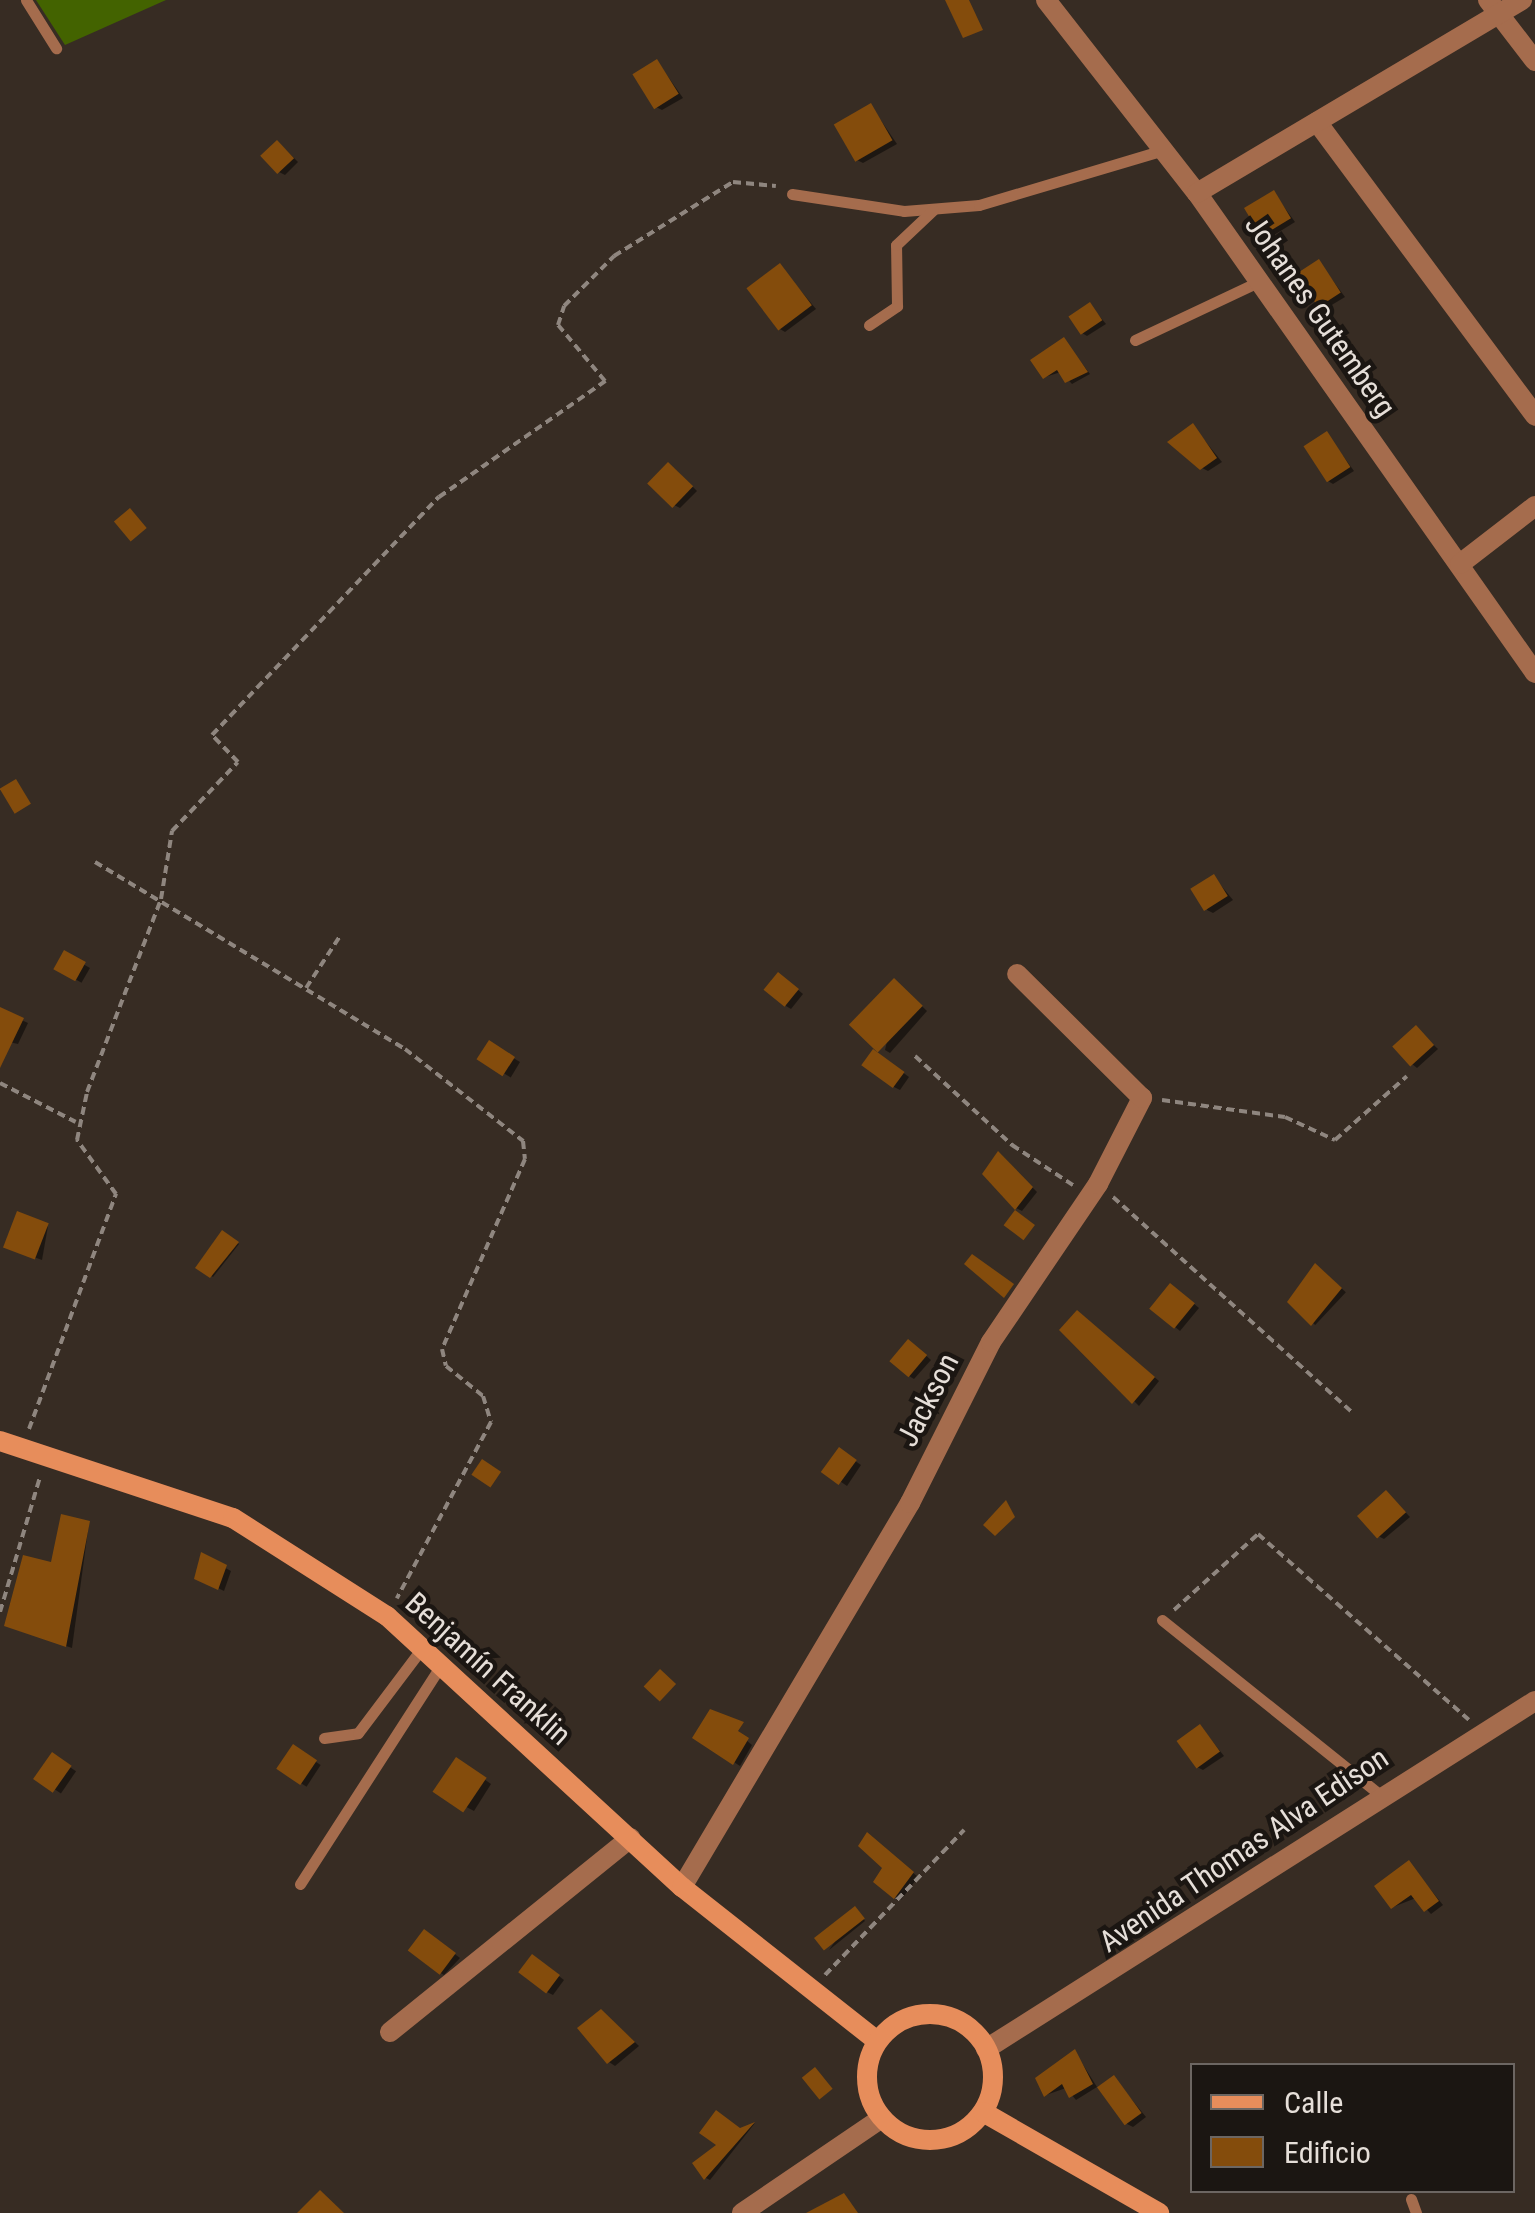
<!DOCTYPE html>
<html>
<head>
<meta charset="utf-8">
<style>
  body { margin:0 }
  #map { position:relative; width:1535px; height:2213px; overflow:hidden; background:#372c23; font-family:"Roboto Condensed",sans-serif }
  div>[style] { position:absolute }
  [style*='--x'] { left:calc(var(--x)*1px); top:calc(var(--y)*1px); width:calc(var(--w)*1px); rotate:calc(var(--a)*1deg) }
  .green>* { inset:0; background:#436300 }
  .shadow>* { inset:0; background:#0007; transform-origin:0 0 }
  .building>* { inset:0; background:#844c0c; transform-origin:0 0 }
  .path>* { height:4px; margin-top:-2px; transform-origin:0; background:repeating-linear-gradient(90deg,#8f867f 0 8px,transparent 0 13px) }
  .lane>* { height:11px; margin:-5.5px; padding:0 5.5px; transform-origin:5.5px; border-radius:5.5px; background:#a56c4d }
  .street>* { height:20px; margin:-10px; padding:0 10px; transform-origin:10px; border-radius:10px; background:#a56c4d }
  .secondary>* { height:20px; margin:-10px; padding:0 10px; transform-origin:10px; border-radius:10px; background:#e78d5b }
  .secondary>.ring { margin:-10px; padding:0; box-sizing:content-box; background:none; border:20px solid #e78d5b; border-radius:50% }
  span { translate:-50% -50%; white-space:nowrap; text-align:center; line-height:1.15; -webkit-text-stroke:9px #1b1612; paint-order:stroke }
  .street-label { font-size:30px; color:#e6dfd9 }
  .legend { position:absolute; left:1190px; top:2063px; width:325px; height:130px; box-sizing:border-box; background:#1b1612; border:2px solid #6c6662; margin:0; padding:12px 18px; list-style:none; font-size:30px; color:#e6dfd9 }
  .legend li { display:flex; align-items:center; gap:20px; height:50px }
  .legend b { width:50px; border:2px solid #6c6662 }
</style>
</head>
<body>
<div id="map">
  <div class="green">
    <div style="clip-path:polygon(36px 0,166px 0,65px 45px)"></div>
  </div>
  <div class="shadow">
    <div style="clip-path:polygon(657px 61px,683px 98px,662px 110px,656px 107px)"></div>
    <div style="clip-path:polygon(871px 106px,897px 144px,863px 163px,857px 160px)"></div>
    <div style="clip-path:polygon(283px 147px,298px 162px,285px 175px,279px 172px)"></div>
    <div style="clip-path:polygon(1274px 193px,1295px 222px,1269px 238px,1263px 235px)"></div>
    <div style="clip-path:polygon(1319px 262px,1345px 297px,1325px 309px,1319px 306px)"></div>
    <div style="clip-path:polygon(780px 266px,816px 309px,785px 332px,780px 329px)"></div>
    <div style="clip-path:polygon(1090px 305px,1106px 324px,1087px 336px,1082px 333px)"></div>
    <div style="clip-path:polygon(1064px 340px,1090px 374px,1072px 384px,1061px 372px,1045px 377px)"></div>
    <div style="clip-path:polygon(1193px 426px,1222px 462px,1208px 471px,1202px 468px)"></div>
    <div style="clip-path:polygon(1327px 434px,1354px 471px,1333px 484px,1328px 481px)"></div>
    <div style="clip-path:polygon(674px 468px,697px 491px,680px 508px,674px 505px)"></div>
    <div style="clip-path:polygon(1214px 877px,1233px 900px,1213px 913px,1207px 910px)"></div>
    <div style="left:64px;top:953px;width:30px;height:17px;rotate:30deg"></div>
    <div style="clip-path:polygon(785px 979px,803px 994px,791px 1009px,786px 1006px)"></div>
    <div style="clip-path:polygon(900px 985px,927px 1011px,890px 1053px,885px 1050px)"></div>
    <div style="clip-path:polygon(0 1010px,28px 1023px,18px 1044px,0 1040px)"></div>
    <div style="clip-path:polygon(1416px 1028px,1438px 1049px,1417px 1068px,1412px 1064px)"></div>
    <div style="left:490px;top:1044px;width:35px;height:18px;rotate:31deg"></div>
    <div style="clip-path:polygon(879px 1055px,909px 1077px,900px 1090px,894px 1087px)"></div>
    <div style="clip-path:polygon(999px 1154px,1037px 1192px,1022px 1211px,1016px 1208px)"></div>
    <div style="clip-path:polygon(48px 1226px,42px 1260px,12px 1249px)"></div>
    <div style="clip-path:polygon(223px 1233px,239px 1244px,213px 1277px,199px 1268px)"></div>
    <div style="left:1321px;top:1269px;width:34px;height:45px;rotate:43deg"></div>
    <div style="clip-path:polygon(1176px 1289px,1199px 1308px,1180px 1331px,1152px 1308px)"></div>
    <div style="clip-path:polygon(1083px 1317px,1159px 1381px,1139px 1406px,1063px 1330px)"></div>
    <div style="clip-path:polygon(914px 1345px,931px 1360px,914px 1379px,909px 1376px)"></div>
    <div style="clip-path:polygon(845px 1454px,861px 1465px,847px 1486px,825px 1471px)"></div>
    <div style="clip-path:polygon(1387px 1493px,1410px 1517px,1384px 1539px,1378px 1536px)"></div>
    <div style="clip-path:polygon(89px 1523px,72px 1648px,13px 1628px,53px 1566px)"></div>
    <div style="clip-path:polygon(203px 1556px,231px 1571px,224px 1591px,197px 1578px)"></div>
    <div style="clip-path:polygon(711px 1711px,752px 1745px,740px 1766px,695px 1737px)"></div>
    <div style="clip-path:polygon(1201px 1727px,1224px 1756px,1203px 1770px,1197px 1767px)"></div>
    <div style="left:293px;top:1747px;width:33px;height:26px;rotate:33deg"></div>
    <div style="left:52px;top:1755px;width:29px;height:27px;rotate:34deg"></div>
    <div style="clip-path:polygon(457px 1760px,491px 1784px,474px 1811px,436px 1791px)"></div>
    <div style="clip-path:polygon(873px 1839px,918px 1877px,901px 1900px,876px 1882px,886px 1868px)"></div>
    <div style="clip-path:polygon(1409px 1863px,1443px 1905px,1431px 1914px,1416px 1898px,1393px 1907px)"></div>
    <div style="clip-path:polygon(857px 1910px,865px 1921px,829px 1950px)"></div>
    <div style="clip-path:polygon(431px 1936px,460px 1958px,444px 1975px,439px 1972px)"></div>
    <div style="clip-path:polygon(538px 1960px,564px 1980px,553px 1995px,547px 1992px)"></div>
    <div style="clip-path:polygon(607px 2016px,639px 2046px,615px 2066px,609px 2062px)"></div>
    <div style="clip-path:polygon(1075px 2052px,1097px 2087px,1076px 2100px,1066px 2088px,1046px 2095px)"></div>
    <div style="clip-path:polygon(1114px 2078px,1146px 2117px,1133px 2127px,1127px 2124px)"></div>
    <div style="clip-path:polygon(755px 2123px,710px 2180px,706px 2178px,695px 2164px)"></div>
  </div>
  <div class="building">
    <div style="clip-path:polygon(945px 0,969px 0,983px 30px,963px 38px)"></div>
    <div style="left:657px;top:59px;width:41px;height:29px;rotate:58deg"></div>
    <div style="left:871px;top:103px;width:43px;height:43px;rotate:60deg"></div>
    <div style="left:277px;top:140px;width:25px;height:23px;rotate:47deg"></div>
    <div style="left:1274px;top:190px;width:33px;height:35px;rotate:59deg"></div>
    <div style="left:1319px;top:259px;width:40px;height:27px;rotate:57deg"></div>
    <div style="left:780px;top:263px;width:53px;height:42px;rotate:53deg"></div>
    <div style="left:1090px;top:302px;width:22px;height:26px;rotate:56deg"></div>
    <div style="clip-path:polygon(1064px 337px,1088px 372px,1065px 383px,1057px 370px,1043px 379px,1030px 360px)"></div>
    <div style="clip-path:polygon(1193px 423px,1217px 458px,1200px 470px,1167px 442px)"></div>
    <div style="left:1327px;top:431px;width:43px;height:28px;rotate:57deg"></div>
    <div style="left:668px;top:462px;width:35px;height:30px;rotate:44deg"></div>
    <div style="left:130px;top:508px;width:26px;height:21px;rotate:50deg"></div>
    <div style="left:16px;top:779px;width:29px;height:19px;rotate:59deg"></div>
    <div style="left:1214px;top:874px;width:26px;height:28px;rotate:58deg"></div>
    <div style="left:64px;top:950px;width:25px;height:22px;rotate:29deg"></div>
    <div style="left:778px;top:972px;width:27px;height:23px;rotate:39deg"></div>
    <div style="left:894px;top:978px;width:40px;height:65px;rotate:44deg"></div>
    <div style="clip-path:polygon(0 1007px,24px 1018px,0 1068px)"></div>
    <div style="left:1416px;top:1025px;width:27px;height:32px;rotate:48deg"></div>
    <div style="left:489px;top:1040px;width:31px;height:23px;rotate:33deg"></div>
    <div style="left:873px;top:1049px;width:39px;height:20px;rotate:36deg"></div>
    <div style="clip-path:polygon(998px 1151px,1033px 1187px,1015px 1210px,982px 1174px)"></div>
    <div style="left:1015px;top:1210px;width:25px;height:19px;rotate:37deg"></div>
    <div style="left:17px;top:1211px;width:34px;height:39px;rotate:21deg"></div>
    <div style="clip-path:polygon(222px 1230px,239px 1242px,210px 1278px,195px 1268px)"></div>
    <div style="clip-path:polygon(972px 1254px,1014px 1284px,1004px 1298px,964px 1264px)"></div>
    <div style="clip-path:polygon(1315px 1263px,1342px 1288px,1311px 1326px,1287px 1302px)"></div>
    <div style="left:1170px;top:1283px;width:32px;height:33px;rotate:39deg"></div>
    <div style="clip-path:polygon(1077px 1310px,1155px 1377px,1132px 1404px,1059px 1330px)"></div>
    <div style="left:908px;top:1339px;width:25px;height:29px;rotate:40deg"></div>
    <div style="left:839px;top:1447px;width:22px;height:31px;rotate:36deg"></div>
    <div style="left:482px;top:1459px;width:23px;height:19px;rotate:34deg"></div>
    <div style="left:1386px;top:1490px;width:30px;height:39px;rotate:48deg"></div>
    <div style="clip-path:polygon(1006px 1500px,1015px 1517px,995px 1536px,983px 1525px)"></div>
    <div style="clip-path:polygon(61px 1514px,90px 1521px,66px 1647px,4px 1626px,23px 1555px,51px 1562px)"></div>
    <div style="clip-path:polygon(201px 1552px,227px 1565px,218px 1590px,194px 1579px)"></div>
    <div style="left:660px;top:1669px;width:22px;height:24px;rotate:43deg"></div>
    <div style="clip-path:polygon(710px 1709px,744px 1722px,738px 1731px,749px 1738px,733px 1765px,692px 1738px)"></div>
    <div style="left:1200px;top:1724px;width:34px;height:29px;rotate:54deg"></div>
    <div style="left:293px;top:1744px;width:29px;height:30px;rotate:34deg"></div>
    <div style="left:52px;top:1752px;width:24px;height:33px;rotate:35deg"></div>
    <div style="left:456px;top:1757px;width:37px;height:42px;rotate:34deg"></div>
    <div style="clip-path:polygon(867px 1832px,914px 1872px,894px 1899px,873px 1882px,882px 1868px,858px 1846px)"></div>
    <div style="clip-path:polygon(1409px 1860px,1439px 1901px,1424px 1912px,1411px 1895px,1391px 1909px,1374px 1886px)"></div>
    <div style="left:855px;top:1906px;width:16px;height:52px;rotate:52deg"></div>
    <div style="left:424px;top:1929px;width:40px;height:27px;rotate:37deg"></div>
    <div style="left:532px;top:1954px;width:35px;height:23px;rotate:37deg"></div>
    <div style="clip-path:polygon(601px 2009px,635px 2042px,607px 2064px,577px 2028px)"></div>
    <div style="clip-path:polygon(1075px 2049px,1093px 2084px,1069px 2098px,1062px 2084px,1044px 2097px,1035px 2078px)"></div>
    <div style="left:815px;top:2067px;width:28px;height:17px;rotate:51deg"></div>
    <div style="left:1114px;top:2075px;width:47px;height:21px;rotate:54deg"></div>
    <div style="clip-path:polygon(716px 2110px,740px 2128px,755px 2122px,704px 2180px,692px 2163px,716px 2145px,699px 2133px)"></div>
    <div style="clip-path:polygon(320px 2190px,344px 2213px,297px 2213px)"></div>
    <div style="clip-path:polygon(844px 2193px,858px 2213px,806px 2213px)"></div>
  </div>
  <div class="path">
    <div style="--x:95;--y:862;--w:362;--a:31.1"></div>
    <div style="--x:405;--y:1049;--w:150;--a:37.9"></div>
    <div style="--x:523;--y:1141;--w:18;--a:84"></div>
    <div style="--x:525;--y:1159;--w:207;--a:113.6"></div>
    <div style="--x:442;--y:1349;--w:17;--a:77"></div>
    <div style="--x:446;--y:1366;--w:48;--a:39"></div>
    <div style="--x:483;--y:1396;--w:27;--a:73"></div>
    <div style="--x:491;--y:1422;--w:200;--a:118.1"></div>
    <div style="--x:306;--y:988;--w:62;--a:-56.8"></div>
    <div style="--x:915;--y:1056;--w:132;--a:42.5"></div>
    <div style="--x:1012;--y:1145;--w:73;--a:33.3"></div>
    <div style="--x:0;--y:1083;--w:85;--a:27.2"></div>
    <div style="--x:1162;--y:1100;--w:124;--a:7.9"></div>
    <div style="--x:1285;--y:1117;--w:55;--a:24.7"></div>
    <div style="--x:1335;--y:1140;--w:96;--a:-41.6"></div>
    <div style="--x:1113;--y:1197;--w:320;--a:42"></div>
    <div style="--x:29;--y:1429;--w:251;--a:-69.7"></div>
    <div style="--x:116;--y:1194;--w:67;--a:-125.8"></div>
    <div style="--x:77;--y:1140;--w:49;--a:-78.2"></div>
    <div style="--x:87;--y:1092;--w:207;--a:-69"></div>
    <div style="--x:161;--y:899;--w:69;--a:-80.8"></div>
    <div style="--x:172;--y:831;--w:95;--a:-46.3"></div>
    <div style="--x:238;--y:762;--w:37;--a:-134"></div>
    <div style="--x:212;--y:735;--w:329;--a:-46.4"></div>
    <div style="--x:439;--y:497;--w:203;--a:-34.9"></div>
    <div style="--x:605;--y:381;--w:73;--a:-130"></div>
    <div style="--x:558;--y:325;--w:20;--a:-72"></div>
    <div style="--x:564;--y:306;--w:71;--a:-45"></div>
    <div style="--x:614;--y:256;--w:140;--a:-31.9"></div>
    <div style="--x:733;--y:182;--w:43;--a:5.3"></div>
    <div style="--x:1174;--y:1610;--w:113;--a:-42.1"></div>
    <div style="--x:1258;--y:1534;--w:281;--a:41.4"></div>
    <div style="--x:0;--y:1612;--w:141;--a:-73.5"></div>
    <div style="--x:825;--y:1975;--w:201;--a:-46.2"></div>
  </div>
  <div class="lane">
    <div style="--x:26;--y:0;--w:57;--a:58"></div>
    <div style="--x:792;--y:194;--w:113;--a:8.6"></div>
    <div style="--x:904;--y:211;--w:75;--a:-4.6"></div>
    <div style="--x:979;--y:205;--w:193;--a:-16.6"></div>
    <div style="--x:869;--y:325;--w:34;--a:-34"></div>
    <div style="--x:897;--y:306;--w:61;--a:-90.9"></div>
    <div style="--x:896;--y:245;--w:51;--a:-43.4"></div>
    <div style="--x:1135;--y:340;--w:136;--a:-25.2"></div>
    <div style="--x:1162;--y:1620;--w:277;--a:38.7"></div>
    <div style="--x:324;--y:1738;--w:34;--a:-8"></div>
    <div style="--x:358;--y:1733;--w:106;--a:-53"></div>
    <div style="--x:300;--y:1884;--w:260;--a:-57.2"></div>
    <div style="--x:1411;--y:2199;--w:15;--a:70"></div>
  </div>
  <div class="street">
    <div style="--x:1046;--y:0;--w:245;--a:52"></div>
    <div style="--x:1197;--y:193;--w:587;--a:54.85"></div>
    <div style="--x:1488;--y:0;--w:77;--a:52.4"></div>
    <div style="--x:1317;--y:122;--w:366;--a:53.4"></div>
    <div style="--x:1197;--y:193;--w:378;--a:-30.7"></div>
    <div style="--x:1460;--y:564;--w:95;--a:-37.7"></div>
    <div style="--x:682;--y:1887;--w:447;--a:-59.3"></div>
    <div style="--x:910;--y:1503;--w:180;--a:-63.3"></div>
    <div style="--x:991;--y:1342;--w:191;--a:-55.9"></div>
    <div style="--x:1098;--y:1184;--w:97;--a:-62.9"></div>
    <div style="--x:1142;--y:1098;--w:176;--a:-135.2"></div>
    <div style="--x:390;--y:2032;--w:309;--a:-38.9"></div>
    <div style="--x:986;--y:2049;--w:650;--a:-32.37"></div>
    <div style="--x:742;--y:2213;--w:169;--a:-34.2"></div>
  </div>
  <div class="secondary">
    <div style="--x:0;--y:1441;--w:245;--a:18.3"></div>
    <div style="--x:233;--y:1518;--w:183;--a:32.5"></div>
    <div style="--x:387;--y:1616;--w:401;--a:42.6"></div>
    <div style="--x:682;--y:1887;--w:248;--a:38.3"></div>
    <div class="ring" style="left:867px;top:2014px;width:106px;height:106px"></div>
    <div style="--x:983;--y:2112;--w:203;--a:29.8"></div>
  </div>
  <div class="street-label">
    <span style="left:1320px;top:316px;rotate:55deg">Johanes Gutemberg</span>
    <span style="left:928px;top:1400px;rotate:-63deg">Jackson</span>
    <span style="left:488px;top:1669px;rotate:42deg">Benjamín Franklin</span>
    <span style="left:1244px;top:1850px;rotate:-34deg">Avenida Thomas Alva Edison</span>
  </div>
  <ul class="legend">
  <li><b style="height:12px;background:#e78d5b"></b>Calle</li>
  <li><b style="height:28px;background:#844c0c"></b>Edificio</li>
  </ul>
</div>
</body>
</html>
